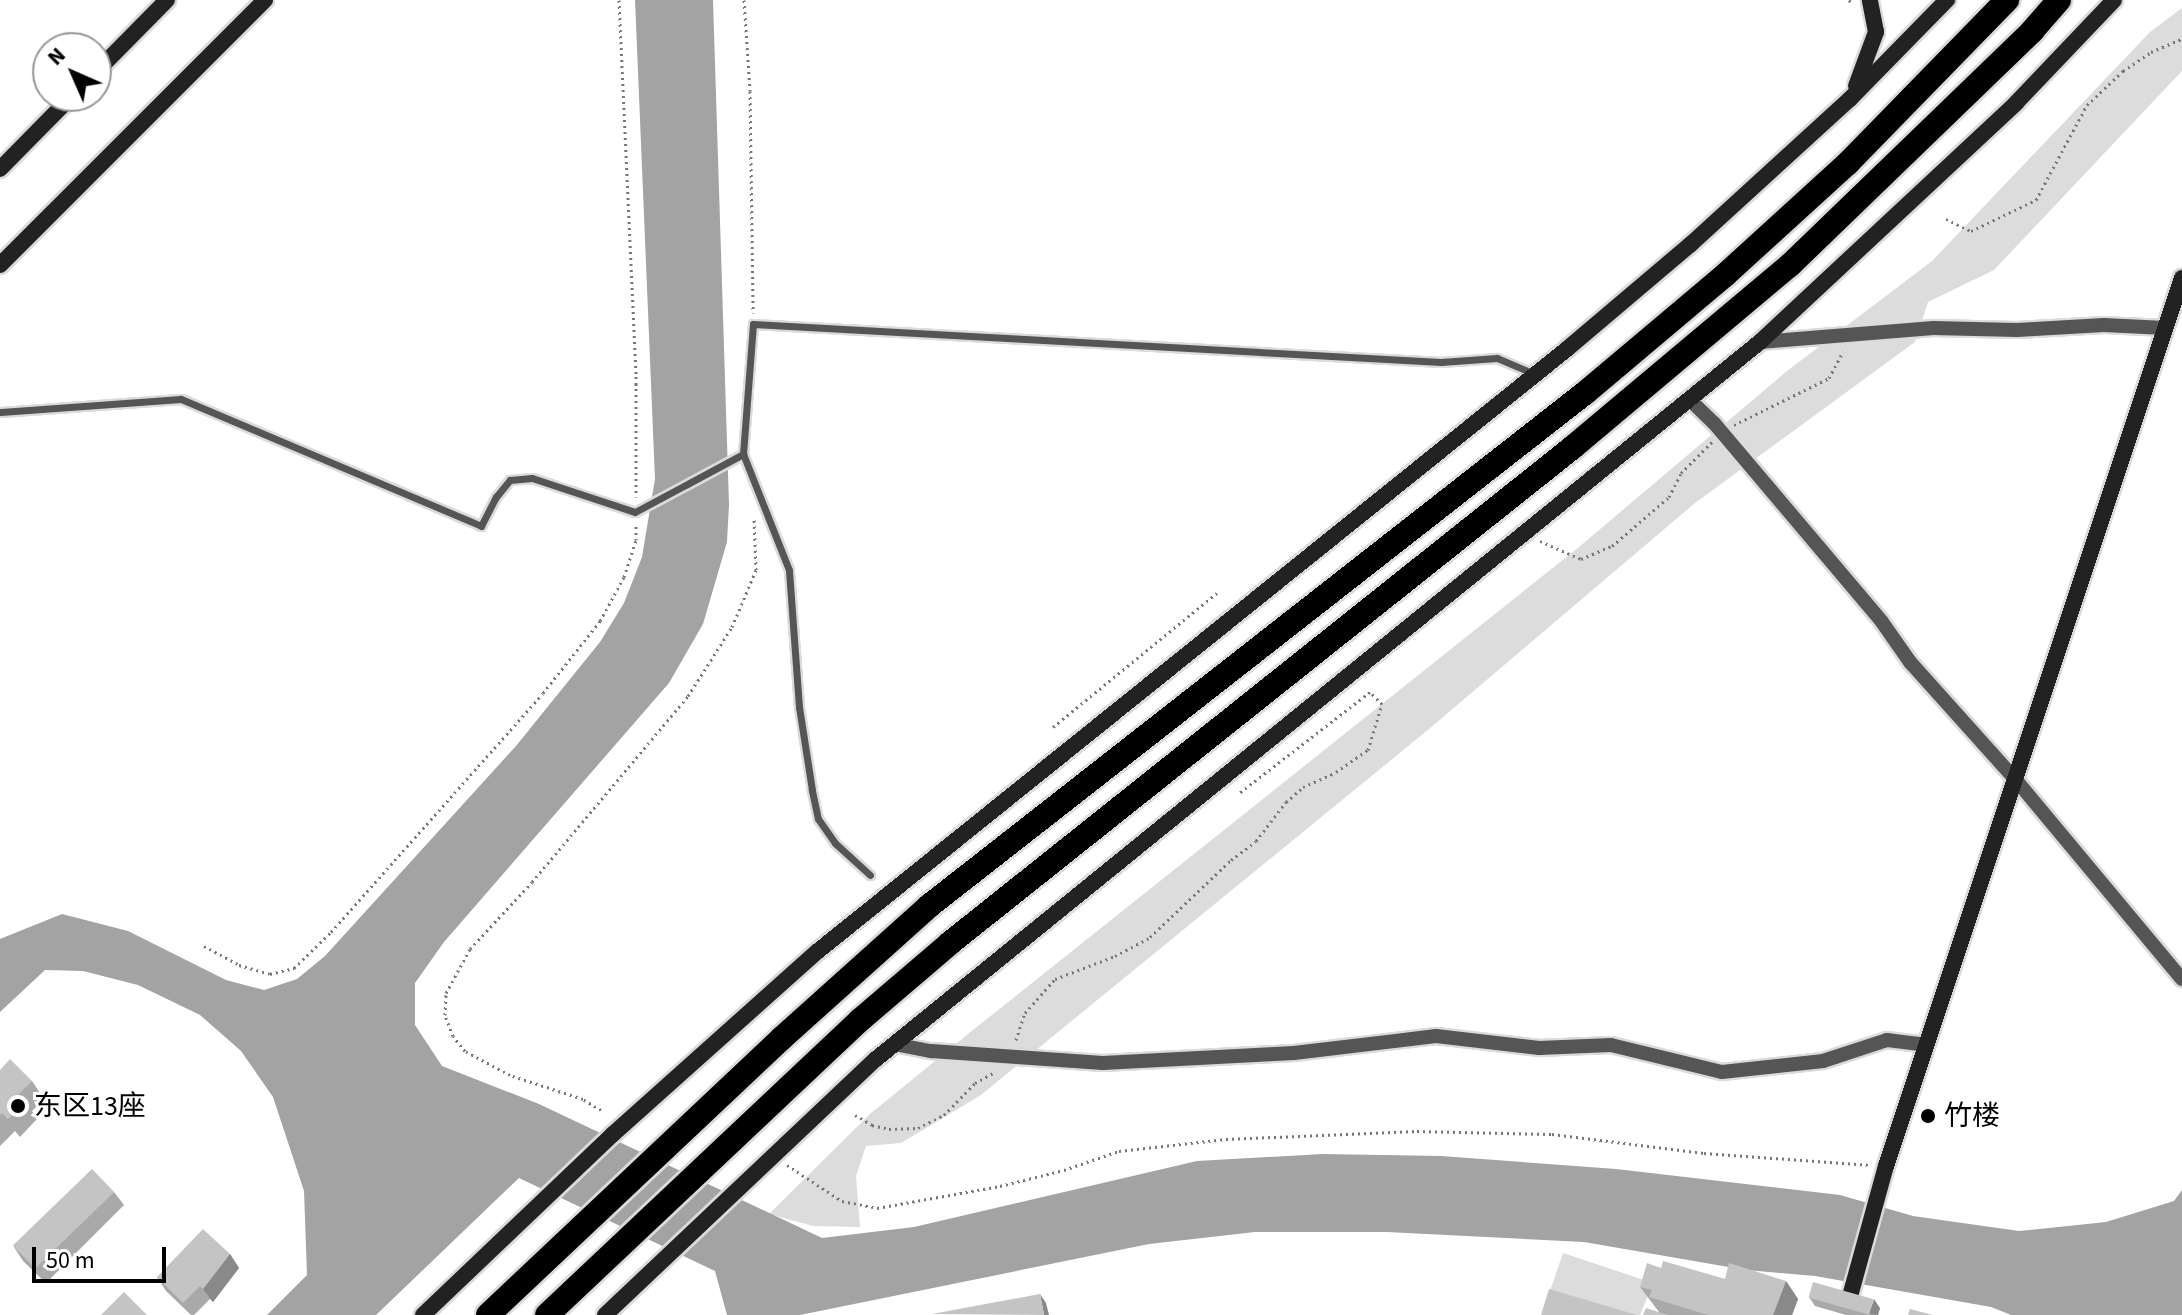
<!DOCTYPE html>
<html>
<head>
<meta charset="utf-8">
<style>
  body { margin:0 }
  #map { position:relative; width:2182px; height:1315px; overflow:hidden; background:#fff; font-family:"Source Sans 3","Noto Sans SC",sans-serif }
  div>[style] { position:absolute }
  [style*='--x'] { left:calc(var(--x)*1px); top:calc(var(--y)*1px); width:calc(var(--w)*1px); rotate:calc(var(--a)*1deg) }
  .green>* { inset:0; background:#dcdcdc }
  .water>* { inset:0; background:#a3a3a3 }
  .path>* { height:3px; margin-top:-1.5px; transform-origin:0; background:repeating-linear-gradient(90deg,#777 0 2px,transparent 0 6px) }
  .roads { filter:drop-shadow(2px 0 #dbdbdb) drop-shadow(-2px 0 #dbdbdb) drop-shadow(0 2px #dbdbdb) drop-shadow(0 -2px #dbdbdb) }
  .lane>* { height:7px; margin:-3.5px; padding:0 3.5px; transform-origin:3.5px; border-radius:3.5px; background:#555 }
  .street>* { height:14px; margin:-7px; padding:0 7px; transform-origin:7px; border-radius:7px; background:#555 }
  .secondary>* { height:16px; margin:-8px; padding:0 8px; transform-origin:8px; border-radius:8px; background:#222 }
  .highway>* { height:24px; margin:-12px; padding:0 12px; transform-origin:12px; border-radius:12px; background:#000 }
  .wall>* { inset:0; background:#a9a9a9 }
  .shaded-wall>* { inset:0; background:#898989 }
  .building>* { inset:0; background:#c4c4c4; transform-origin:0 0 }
  .dots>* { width:22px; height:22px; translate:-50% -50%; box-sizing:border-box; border:4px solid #fff; border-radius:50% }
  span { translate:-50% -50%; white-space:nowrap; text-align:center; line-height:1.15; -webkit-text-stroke:6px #fff; paint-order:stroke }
  .poi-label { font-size:28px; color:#000 }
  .left { translate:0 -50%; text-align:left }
  .north { position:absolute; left:32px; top:32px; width:80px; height:80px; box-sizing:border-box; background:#fff; border:2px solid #999; border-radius:50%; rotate:315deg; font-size:22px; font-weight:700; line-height:32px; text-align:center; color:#000 }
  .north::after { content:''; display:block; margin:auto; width:28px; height:36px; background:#000; clip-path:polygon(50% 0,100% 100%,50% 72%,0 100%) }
  .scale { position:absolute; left:32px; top:1247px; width:134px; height:36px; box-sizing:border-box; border:4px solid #000; border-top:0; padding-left:10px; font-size:24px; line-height:28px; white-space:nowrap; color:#000; -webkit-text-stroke:6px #fff; paint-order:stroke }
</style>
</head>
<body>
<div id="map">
  <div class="green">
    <div style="clip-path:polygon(2182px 8px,2182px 71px,1994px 270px,1928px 302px,1915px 342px,1695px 503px,1429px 729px,981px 1095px,901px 1143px,866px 1146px,856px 1176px,860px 1227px,813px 1226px,769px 1214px,870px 1114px,968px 1034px,1579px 547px,1787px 371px,1932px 261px,2150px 32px)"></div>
    <div style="clip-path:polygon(1563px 1253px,1653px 1283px,1640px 1315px,1614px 1315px,1549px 1294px)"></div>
  </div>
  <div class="water">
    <div style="clip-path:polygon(635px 0,713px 0,729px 505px,727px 542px,703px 624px,669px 683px,444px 942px,415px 983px,415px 1025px,442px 1066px,539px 1104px,822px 1238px,914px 1227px,1197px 1161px,1323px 1154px,1441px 1156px,1616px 1169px,1840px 1195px,1913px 1216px,2019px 1231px,2106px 1222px,2174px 1201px,2182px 1190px,2182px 1315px,2011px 1315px,1991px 1307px,1815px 1276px,1746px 1270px,1584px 1242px,1387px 1232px,1255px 1232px,1149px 1244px,800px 1315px,727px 1315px,715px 1271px,519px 1178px,376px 1315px,267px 1315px,307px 1275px,304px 1191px,273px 1097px,241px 1051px,200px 1015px,138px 985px,83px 971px,45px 970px,0 1012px,0 939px,62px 914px,128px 931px,226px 980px,264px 990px,297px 979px,325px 956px,516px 746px,600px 642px,624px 603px,642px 557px,655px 479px)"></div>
  </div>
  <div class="path">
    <div style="--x:619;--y:0;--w:371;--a:87.4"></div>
    <div style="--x:636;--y:371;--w:126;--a:90"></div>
    <div style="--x:744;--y:0;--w:91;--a:86.2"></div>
    <div style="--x:750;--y:91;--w:222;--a:89.2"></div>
    <div style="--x:1849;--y:0;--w:3;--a:45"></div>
    <div style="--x:1946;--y:219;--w:28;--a:26"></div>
    <div style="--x:1971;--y:231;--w:72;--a:-25.5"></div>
    <div style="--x:2036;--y:200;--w:108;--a:-61.8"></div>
    <div style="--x:2087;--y:105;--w:50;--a:-43.4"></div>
    <div style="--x:2123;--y:71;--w:34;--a:-34"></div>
    <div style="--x:2151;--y:52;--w:34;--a:-23"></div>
    <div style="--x:1734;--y:425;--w:106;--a:-26.3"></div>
    <div style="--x:1829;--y:378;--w:30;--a:-62"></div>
    <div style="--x:1540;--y:541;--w:45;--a:23.7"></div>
    <div style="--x:1581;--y:559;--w:34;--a:-23"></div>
    <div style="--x:1612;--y:546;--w:75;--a:-40.7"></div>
    <div style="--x:1669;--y:497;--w:27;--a:-63"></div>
    <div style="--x:1681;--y:473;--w:44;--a:-45"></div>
    <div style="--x:1053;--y:727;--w:215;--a:-39.3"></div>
    <div style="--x:204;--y:946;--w:40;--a:28"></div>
    <div style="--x:239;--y:965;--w:32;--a:16"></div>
    <div style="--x:270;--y:974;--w:25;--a:-14"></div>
    <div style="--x:294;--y:968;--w:52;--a:-44.2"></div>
    <div style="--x:331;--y:932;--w:319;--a:-48.4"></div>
    <div style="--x:543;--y:693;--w:92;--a:-51.6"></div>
    <div style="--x:600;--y:621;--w:50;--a:-61.4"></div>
    <div style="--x:624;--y:577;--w:39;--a:-72"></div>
    <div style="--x:636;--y:540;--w:15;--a:-90"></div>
    <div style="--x:1016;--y:1040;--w:28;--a:-72"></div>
    <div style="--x:1025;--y:1013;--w:45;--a:-48.6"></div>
    <div style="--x:1055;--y:979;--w:64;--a:-21"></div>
    <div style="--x:1115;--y:956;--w:40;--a:-28"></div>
    <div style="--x:1150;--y:937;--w:112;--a:-43.5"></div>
    <div style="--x:1231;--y:860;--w:31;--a:-37"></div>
    <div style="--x:1256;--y:841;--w:49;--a:-52.4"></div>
    <div style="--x:1286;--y:802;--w:23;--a:-41"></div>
    <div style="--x:1303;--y:787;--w:36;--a:-24"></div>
    <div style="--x:1336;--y:772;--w:39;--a:-35"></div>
    <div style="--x:1368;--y:750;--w:48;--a:-73.1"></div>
    <div style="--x:1382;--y:704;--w:17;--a:-135"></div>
    <div style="--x:1370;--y:692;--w:167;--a:142.3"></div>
    <div style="--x:601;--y:1110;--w:21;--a:-149"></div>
    <div style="--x:583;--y:1099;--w:77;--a:-161.8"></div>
    <div style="--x:510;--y:1075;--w:51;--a:-151.9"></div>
    <div style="--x:465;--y:1051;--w:19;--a:-129"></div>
    <div style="--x:453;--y:1036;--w:22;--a:-111"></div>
    <div style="--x:445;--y:1015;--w:22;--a:-87"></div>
    <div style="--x:446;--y:993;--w:50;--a:-61.4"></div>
    <div style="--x:470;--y:949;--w:91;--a:-47.2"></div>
    <div style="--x:532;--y:882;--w:243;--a:-50"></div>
    <div style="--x:688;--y:696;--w:82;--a:-57.5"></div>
    <div style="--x:732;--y:627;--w:62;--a:-67.2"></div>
    <div style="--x:756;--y:570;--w:52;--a:-92.2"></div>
    <div style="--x:855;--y:1115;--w:20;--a:30"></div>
    <div style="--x:872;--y:1125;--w:17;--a:13"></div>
    <div style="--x:889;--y:1129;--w:29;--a:-2"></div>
    <div style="--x:918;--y:1128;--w:29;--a:-27"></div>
    <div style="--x:944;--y:1115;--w:45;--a:-45.9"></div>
    <div style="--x:975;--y:1083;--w:23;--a:-29"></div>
    <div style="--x:787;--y:1165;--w:66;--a:33.2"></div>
    <div style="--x:842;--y:1201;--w:36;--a:11"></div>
    <div style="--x:877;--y:1208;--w:125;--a:-10.1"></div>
    <div style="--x:1000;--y:1186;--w:66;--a:-14"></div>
    <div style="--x:1064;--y:1170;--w:58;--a:-19.1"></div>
    <div style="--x:1119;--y:1151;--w:108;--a:-6.4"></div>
    <div style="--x:1226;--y:1139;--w:191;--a:-2.4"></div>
    <div style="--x:1417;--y:1131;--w:135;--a:1.3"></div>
    <div style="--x:1552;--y:1134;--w:153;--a:7.1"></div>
    <div style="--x:1704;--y:1153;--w:167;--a:4.1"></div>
  </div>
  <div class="roads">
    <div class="lane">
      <div style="--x:0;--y:412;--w:181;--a:-4.1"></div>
      <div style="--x:181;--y:399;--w:326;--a:22.9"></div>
      <div style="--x:481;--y:526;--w:33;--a:-63"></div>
      <div style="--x:496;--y:497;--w:22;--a:-51"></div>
      <div style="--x:510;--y:480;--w:22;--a:-5"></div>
      <div style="--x:532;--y:478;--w:108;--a:18.3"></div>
      <div style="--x:635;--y:512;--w:123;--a:-28.2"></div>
      <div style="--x:870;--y:875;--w:47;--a:-137.6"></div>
      <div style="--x:835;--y:843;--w:29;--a:-125"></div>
      <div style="--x:818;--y:819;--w:30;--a:-102"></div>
      <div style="--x:812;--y:790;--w:84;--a:-98.9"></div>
      <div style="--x:799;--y:707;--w:137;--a:-94.2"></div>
      <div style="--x:789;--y:570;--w:125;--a:-111.6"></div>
      <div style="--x:743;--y:454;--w:130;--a:-85.6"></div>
      <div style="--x:753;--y:324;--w:689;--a:3.16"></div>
      <div style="--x:1441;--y:362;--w:56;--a:-4.1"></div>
      <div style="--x:1497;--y:358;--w:39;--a:23"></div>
    </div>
    <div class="street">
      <div style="--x:1760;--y:342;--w:174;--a:-4.6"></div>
      <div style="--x:1933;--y:328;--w:84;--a:1.4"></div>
      <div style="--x:2017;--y:330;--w:87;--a:-3.3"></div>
      <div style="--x:2104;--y:325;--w:61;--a:2.8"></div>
      <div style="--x:1691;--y:401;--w:32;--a:44"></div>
      <div style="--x:1714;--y:423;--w:260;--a:49.8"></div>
      <div style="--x:1882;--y:622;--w:49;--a:55"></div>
      <div style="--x:1910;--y:662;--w:159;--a:48.1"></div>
      <div style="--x:2016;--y:780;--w:259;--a:50.2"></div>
      <div style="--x:894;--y:1044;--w:38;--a:11"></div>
      <div style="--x:931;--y:1051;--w:172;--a:4"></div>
      <div style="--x:1103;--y:1063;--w:191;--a:-3"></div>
      <div style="--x:1294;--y:1053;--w:143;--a:-6.8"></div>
      <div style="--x:1436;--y:1036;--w:104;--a:6.6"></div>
      <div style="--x:1539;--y:1048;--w:72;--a:-2.4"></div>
      <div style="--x:1611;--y:1045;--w:114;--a:13.7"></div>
      <div style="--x:1722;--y:1072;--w:102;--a:-6.2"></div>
      <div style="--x:1823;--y:1061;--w:67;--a:-18.2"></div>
      <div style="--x:1887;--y:1040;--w:39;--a:7"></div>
    </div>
    <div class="secondary">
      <div style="--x:96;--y:72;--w:101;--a:-45.4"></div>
      <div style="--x:1856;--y:86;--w:58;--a:-69.7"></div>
      <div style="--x:1876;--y:32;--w:33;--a:-101"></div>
      <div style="--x:0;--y:169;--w:103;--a:-45.4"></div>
      <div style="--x:0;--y:265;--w:375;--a:-45"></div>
      <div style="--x:1849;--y:1300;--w:139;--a:-74.6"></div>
      <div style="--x:1886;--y:1166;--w:936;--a:-71.57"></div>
      <div style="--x:423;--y:1315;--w:261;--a:-43.6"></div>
      <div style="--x:612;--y:1135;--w:276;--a:-41.8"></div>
      <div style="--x:818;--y:951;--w:961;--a:-38.79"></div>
      <div style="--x:1567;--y:349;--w:162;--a:-40.3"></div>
      <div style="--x:1691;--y:244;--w:215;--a:-42.4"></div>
      <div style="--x:1850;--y:99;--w:139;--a:-45.6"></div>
      <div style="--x:605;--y:1315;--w:373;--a:-43.4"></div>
      <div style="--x:876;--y:1059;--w:1138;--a:-39.05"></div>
      <div style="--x:1760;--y:342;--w:350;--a:-43"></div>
      <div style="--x:2016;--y:103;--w:142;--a:-46.4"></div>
    </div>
    <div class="highway">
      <div style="--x:488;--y:1315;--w:404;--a:-43.3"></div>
      <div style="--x:782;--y:1038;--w:198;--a:-41.9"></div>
      <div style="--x:929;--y:906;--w:833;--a:-38.03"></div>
      <div style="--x:1585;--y:393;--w:183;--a:-40.1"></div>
      <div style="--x:1725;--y:275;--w:166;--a:-42.3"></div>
      <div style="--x:1848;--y:163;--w:228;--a:-45.7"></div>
      <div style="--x:547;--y:1315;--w:430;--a:-43.3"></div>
      <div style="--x:860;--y:1020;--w:118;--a:-40.5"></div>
      <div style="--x:950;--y:943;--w:796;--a:-38.52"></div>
      <div style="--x:1573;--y:447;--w:283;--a:-40"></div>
      <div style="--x:1790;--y:265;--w:337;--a:-44"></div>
      <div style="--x:2032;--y:31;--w:41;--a:-48.9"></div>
    </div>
  </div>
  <div class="wall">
    <div style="clip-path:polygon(0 1070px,32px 1081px,44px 1099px,32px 1111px,37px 1119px,20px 1137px,15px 1131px,0 1146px)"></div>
    <div style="clip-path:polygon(114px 1192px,124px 1205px,46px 1283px,23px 1261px,14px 1247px)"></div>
    <div style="clip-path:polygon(230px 1254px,239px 1268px,213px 1302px,210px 1299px,194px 1315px,191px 1315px,166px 1291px,157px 1277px)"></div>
    <div style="clip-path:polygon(1661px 1268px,1725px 1279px,1786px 1281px,1798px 1299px,1792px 1315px,1643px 1315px,1659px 1312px,1640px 1287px)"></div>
    <div style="clip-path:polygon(1809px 1297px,1880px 1308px,1878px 1315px,1846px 1315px,1815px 1306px)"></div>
  </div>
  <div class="shaded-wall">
    <div style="clip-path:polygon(230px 1254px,239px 1268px,213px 1302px,203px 1289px)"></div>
    <div style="clip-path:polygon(1786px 1281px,1798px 1299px,1792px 1315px,1773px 1315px)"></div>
    <div style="clip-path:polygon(1040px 1294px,1046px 1303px,1049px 1315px,1044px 1315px)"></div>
    <div style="clip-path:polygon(1874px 1299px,1880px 1308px,1878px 1315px,1869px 1314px)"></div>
  </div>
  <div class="building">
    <div style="clip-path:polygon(10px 1059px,32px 1081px,18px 1095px,25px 1102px,8px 1119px,2px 1113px,0 1115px,0 1070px)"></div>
    <div style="left:92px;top:1169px;width:32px;height:110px;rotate:46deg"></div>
    <div style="clip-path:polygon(203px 1229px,230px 1254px,203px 1289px,200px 1286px,183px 1303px,157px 1277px)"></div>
    <div style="clip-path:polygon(1663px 1261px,1725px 1279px,1729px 1263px,1786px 1281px,1773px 1315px,1708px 1315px,1649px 1297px,1652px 1290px,1640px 1287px,1647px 1263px,1661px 1268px)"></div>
    <div style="left:1813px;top:1282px;width:63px;height:16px;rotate:16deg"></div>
    <div style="clip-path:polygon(1549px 1289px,1637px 1315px,1541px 1315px)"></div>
    <div style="clip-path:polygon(124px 1292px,147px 1315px,101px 1315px)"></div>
    <div style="clip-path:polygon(1040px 1294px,1044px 1315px,932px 1314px)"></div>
    <div style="clip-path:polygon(1646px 1308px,1668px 1315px,1643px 1315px)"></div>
    <div style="clip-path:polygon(1910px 1309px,1933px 1315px,1908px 1315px)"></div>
  </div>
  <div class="dots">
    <div style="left:18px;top:1106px;background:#000"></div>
    <div style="left:1928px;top:1116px;background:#000"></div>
  </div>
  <div class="poi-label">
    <span class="left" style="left:34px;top:1106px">东区13座</span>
    <span class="left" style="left:1944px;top:1116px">竹楼</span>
  </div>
  <div class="north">N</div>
  <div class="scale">50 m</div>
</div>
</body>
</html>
